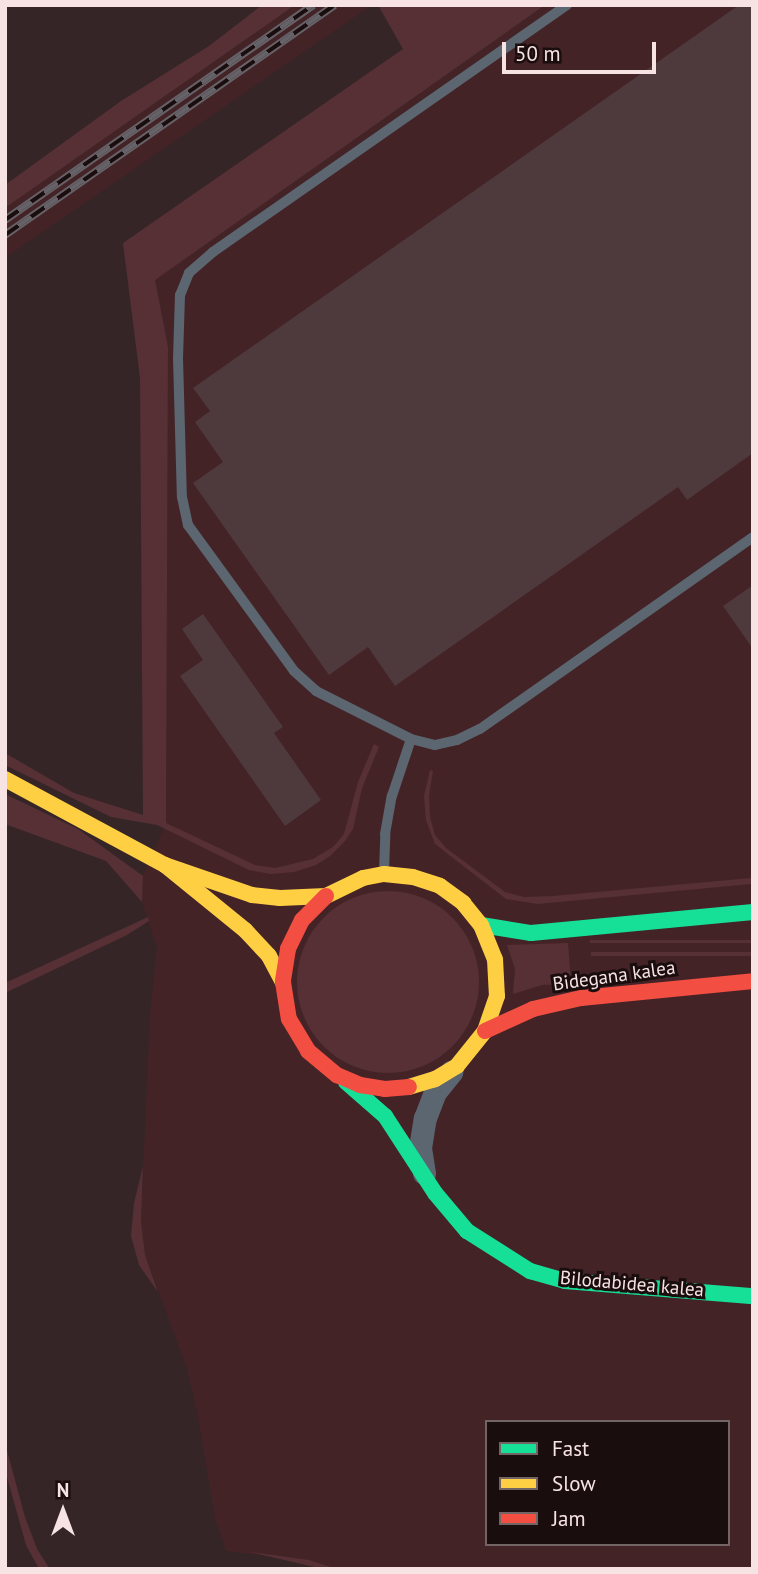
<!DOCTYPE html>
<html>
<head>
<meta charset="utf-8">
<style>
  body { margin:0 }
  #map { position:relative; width:758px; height:1574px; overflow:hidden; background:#352527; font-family:"PT Sans",sans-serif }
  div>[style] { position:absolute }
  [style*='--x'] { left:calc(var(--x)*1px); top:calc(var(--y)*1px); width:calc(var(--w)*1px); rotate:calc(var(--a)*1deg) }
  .built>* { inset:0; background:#442327 }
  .green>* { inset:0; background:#563034; transform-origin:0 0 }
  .round { border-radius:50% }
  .building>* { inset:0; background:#4e393c }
  .lane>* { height:10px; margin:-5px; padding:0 5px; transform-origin:5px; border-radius:5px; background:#5c6670 }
  .street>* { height:23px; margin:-11.5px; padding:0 11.5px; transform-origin:11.5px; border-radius:11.5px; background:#5c6670 }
  .fast>* { height:16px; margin:-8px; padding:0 8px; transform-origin:8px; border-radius:8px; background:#16e098 }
  .slow>* { height:16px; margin:-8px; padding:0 8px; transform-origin:8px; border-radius:8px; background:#ffcf43 }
  .jam>* { height:16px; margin:-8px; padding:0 8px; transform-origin:8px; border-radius:8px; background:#f24e42 }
  .rail>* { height:8px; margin-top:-4px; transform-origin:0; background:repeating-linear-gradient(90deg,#1a0d0e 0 16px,#656268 0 32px); box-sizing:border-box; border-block:2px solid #656268 }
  span { translate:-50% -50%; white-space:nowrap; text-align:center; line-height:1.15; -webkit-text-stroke:6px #1a0d0e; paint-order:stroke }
  .street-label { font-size:19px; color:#f7e3e4 }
  .frame { position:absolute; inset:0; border:7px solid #f7e3e4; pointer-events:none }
  .legend { position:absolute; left:485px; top:1420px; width:245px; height:126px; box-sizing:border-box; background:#1a0d0e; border:2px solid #726364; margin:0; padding:9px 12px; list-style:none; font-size:21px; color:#f7e3e4 }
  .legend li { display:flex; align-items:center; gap:14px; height:35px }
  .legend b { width:35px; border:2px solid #726364 }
  .north { position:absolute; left:28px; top:1476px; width:70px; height:70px; -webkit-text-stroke:5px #1a0d0e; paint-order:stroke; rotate:0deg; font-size:19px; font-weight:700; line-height:28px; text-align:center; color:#f7e3e4 }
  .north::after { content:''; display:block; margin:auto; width:24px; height:32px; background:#f7e3e4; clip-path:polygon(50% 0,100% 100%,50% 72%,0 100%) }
  .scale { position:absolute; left:502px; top:42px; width:154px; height:32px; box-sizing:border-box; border:4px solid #f7e3e4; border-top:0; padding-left:9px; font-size:21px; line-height:24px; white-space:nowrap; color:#f7e3e4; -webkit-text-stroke:5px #1a0d0e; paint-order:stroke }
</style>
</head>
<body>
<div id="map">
  <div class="built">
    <div style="clip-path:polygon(295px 5px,372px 5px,5px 258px,5px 208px)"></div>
    <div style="clip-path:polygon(evenodd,545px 5px,753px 5px,753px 1569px,337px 1569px,309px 1560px,226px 1551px,215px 1518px,197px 1411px,186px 1366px,145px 1255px,141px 1221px,150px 1013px,157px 947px,142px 902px,143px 876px,166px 823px,168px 347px,154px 280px,545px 5px,487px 1422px,728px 1422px,728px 1544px,487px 1544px,487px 1422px)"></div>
  </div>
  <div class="green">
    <div style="clip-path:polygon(262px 5px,295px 5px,5px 208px,5px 185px,121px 101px,209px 46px)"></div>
    <div style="clip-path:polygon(378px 5px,545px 5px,155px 280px,168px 347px,166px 823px,255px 865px,275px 868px,313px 859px,333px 847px,344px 834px,358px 782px,374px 744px,379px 747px,362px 788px,353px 829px,345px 841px,330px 856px,316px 865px,294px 872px,271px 874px,249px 870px,157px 825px,111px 817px,5px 765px,5px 753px,74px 793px,143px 815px,140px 378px,123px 243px,403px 49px)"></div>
    <div style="clip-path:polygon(430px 770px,433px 771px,429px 795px,430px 817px,435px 835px,446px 848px,505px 892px,524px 897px,553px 896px,751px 878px,751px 884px,537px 904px,506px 899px,435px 844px,426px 820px,424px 796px)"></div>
    <div style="clip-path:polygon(5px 794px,78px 829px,143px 876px,142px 902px,106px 861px,5px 824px)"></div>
    <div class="round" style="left:297px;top:891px;width:182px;height:182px"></div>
    <div style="clip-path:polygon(148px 917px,149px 921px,127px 935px,5px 993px,5px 983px)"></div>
    <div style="left:753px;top:940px;width:3px;height:163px;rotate:90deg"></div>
    <div style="clip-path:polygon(568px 943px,571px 984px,542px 985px,513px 994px,515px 969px,507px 945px)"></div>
    <div style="left:753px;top:952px;width:4px;height:162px;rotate:90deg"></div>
    <div style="clip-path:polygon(143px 1166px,141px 1221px,145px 1255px,158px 1292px,139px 1265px,131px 1236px,134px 1203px)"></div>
    <div style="clip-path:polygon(5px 1443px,25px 1517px,37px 1549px,50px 1569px,39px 1569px,26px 1545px,5px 1470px)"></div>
    <div style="clip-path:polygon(250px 1552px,309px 1560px,337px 1569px,323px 1569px)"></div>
  </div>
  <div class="building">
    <div style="clip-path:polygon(739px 5px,753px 5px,753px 453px,687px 500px,678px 487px,395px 686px,368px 647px,329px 675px,193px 483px,223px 462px,195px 422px,210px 411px,193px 388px)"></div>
    <div style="clip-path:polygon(753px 585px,753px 649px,723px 606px)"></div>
    <div style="clip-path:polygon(203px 614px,283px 727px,274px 733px,321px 800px,285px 826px,180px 676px,203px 660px,182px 629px)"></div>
  </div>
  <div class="lane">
    <div style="--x:567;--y:5;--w:432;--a:145.1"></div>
    <div style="--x:213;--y:252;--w:32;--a:139"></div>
    <div style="--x:189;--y:273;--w:24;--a:112"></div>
    <div style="--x:180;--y:295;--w:63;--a:91.8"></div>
    <div style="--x:178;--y:358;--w:139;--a:88.4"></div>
    <div style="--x:182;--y:497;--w:29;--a:78"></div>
    <div style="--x:188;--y:525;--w:180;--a:54"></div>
    <div style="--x:294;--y:671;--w:30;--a:42"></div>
    <div style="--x:316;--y:691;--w:106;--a:26.8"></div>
    <div style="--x:411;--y:739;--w:25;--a:14"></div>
    <div style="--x:435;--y:745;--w:23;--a:-13"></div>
    <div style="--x:457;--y:740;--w:25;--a:-26"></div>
    <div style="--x:480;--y:729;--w:334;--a:-35.1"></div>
    <div style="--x:384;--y:872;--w:38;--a:-88"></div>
    <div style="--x:385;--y:834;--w:39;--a:-80"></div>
    <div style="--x:392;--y:796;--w:60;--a:-71.6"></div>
  </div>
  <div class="street">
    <div style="--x:424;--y:1173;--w:25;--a:-99"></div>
    <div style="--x:420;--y:1148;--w:30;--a:-81"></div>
    <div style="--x:425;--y:1118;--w:28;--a:-69"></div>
    <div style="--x:435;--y:1092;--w:26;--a:-51"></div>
  </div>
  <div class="fast">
    <div style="--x:481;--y:925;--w:51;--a:9.1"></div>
    <div style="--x:531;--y:933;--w:223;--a:-5.4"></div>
    <div style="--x:346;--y:1082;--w:52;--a:41.1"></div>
    <div style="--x:385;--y:1116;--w:92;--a:57"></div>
    <div style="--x:435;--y:1193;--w:50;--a:49.9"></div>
    <div style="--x:467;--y:1231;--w:75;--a:32.4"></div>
    <div style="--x:530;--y:1271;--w:36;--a:16"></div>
    <div style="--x:565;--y:1281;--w:189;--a:4.6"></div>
  </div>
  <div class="slow">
    <div style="--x:5;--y:779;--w:182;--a:28.3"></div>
    <div style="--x:165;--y:865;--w:103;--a:39.1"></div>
    <div style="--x:245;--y:930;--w:35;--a:47"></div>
    <div style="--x:269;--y:956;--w:30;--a:62"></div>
    <div style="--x:165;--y:865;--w:92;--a:19"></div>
    <div style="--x:252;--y:895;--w:28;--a:6"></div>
    <div style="--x:280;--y:898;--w:46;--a:-2.5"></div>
    <div style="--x:326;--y:896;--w:41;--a:-25.9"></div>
    <div style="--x:363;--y:878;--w:21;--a:-11"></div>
    <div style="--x:384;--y:874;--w:29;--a:6"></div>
    <div style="--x:413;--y:877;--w:28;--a:18"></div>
    <div style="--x:440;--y:886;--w:29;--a:36"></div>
    <div style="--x:463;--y:903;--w:28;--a:51"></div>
    <div style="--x:481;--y:925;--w:37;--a:68"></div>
    <div style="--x:495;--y:959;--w:37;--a:87"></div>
    <div style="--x:497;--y:996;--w:37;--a:109"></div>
    <div style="--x:485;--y:1031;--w:45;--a:128.7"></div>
    <div style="--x:457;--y:1066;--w:26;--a:149"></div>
    <div style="--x:435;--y:1079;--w:27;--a:163"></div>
  </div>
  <div class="jam">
    <div style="--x:326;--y:896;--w:34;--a:135"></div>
    <div style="--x:302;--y:920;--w:32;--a:116"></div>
    <div style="--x:288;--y:949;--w:33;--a:99"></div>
    <div style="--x:283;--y:982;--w:37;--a:81"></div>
    <div style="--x:289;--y:1019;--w:37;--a:59"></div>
    <div style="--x:308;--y:1051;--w:38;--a:40"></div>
    <div style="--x:337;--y:1075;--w:25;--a:23"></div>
    <div style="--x:360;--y:1085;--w:25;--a:9"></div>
    <div style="--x:385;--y:1089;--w:24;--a:-5"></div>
    <div style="--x:485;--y:1031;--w:53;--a:-24.6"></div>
    <div style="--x:533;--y:1009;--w:49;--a:-12.9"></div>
    <div style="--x:581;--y:998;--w:173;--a:-5.6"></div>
  </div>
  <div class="rail">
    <div style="--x:5;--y:220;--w:376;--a:-34.9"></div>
    <div style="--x:5;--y:235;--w:402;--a:-34.9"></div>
  </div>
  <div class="street-label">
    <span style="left:614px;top:976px;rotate:-8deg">Bidegana kalea</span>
    <span style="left:632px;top:1284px;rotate:5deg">Bilodabidea kalea</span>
  </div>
  <div class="frame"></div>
  <ul class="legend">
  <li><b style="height:9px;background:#16e098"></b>Fast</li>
  <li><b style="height:9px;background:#ffcf43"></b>Slow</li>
  <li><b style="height:9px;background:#f24e42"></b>Jam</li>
  </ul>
  <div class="north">N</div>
  <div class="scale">50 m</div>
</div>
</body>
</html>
